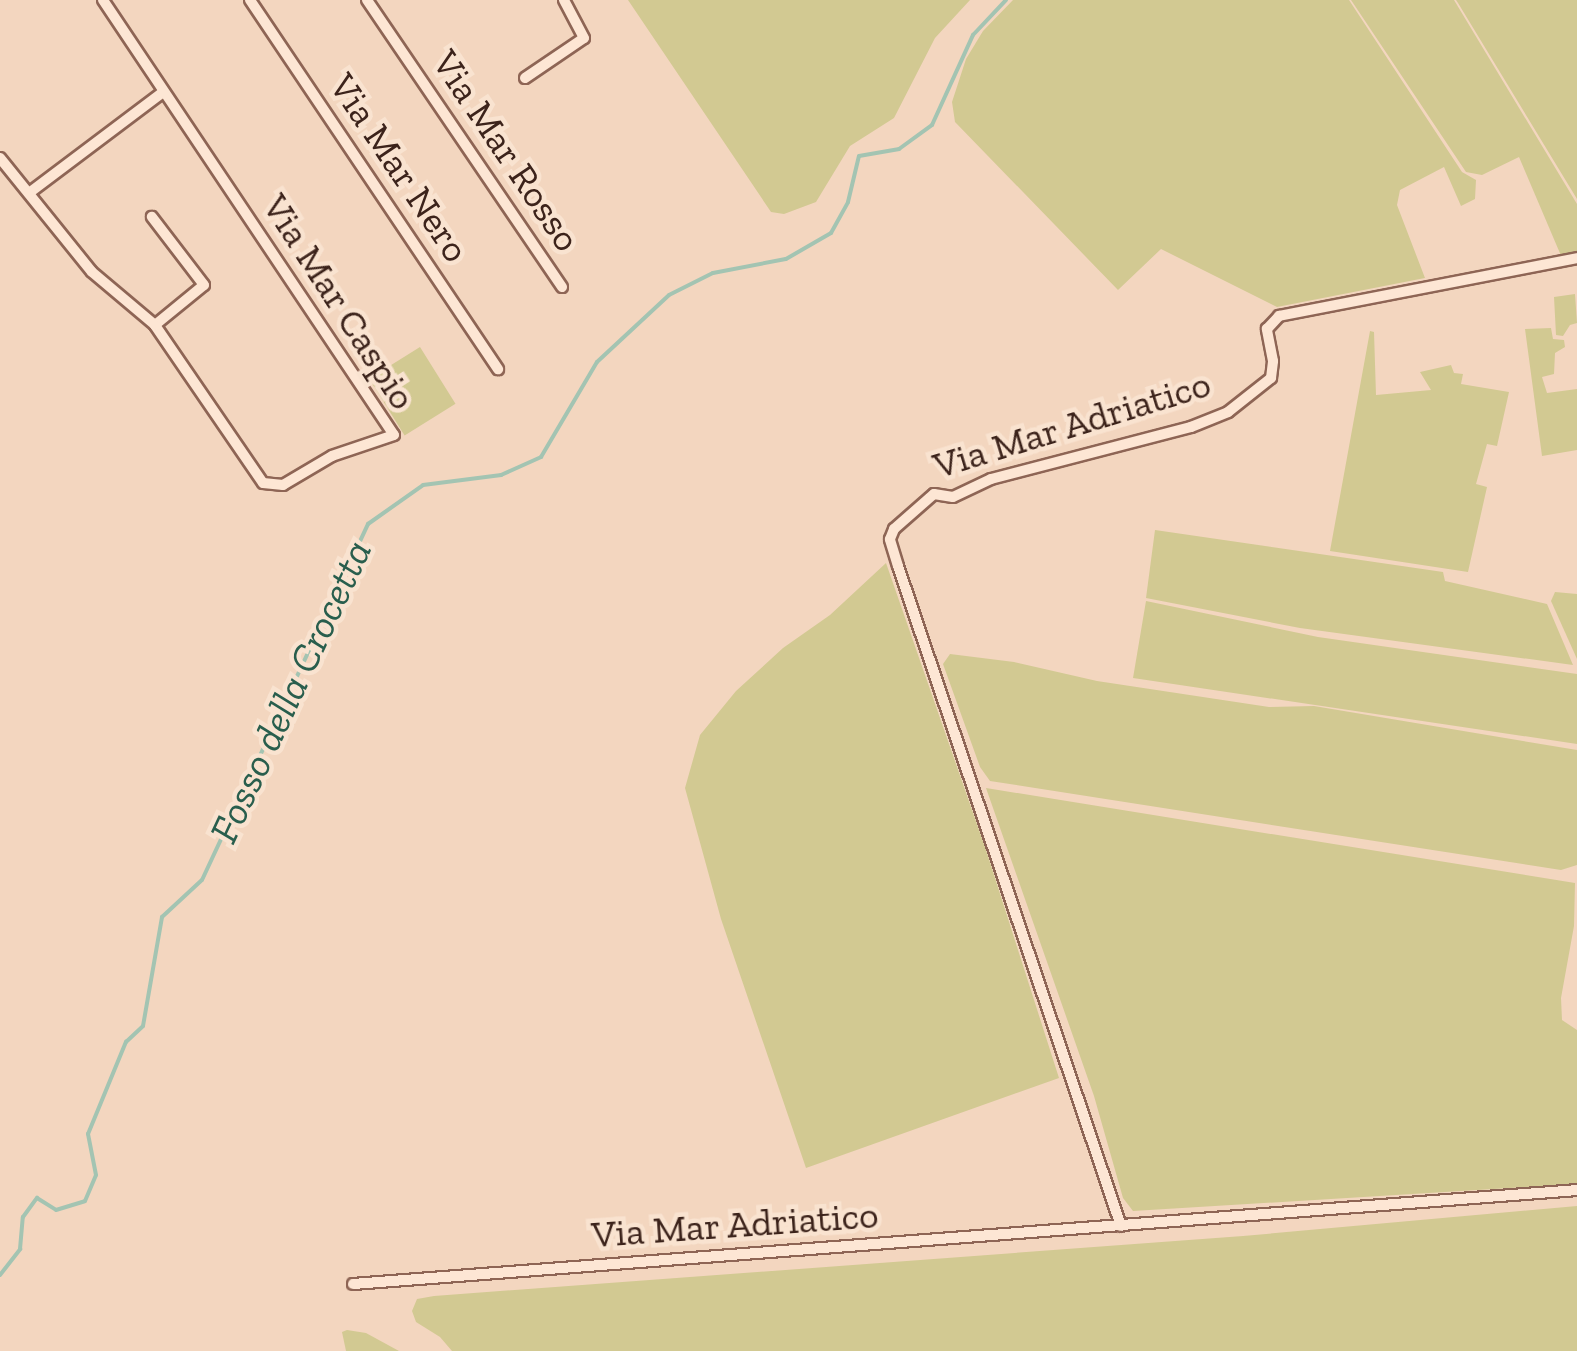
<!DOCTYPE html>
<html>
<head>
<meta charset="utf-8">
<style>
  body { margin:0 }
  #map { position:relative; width:1577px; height:1351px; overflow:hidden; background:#f3d6bf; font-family:"Zilla Slab",serif }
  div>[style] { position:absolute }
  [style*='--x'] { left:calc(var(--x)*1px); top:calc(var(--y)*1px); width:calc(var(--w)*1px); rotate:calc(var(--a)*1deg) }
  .green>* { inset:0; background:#d2c992; transform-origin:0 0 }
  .stream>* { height:4px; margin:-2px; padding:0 2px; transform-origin:2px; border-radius:2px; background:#a3c4b2 }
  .roads { filter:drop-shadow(2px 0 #8e6555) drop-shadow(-2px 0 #8e6555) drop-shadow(0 2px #8e6555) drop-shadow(0 -2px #8e6555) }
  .minor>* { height:10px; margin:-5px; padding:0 5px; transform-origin:5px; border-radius:5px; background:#fde6d4 }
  span { translate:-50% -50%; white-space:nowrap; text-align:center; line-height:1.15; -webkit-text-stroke:9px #f9e3d0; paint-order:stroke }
  .street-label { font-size:38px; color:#3c231b }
  .water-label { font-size:40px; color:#295e4d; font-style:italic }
</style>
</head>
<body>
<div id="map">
  <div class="green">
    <div style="clip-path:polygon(628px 0,970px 0,935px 38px,894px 118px,850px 146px,816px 202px,784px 214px,771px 212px)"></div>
    <div style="clip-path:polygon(1013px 0,1349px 0,1462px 172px,1476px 180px,1475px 199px,1461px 206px,1444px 167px,1400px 190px,1397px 205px,1425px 278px,1277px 307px,1161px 249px,1118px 290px,955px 122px,952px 102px,966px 59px,983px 31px)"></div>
    <div style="clip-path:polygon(1351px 0,1454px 0,1577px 204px,1577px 255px,1562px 258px,1519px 157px,1482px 175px,1466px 172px)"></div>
    <div style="clip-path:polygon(1456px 0,1577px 0,1577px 199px,1458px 3px)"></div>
    <div style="clip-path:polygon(1575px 294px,1577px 323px,1570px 325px,1563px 336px,1556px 335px,1554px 297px)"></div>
    <div style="clip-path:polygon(1551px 328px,1553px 339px,1564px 340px,1565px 347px,1555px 353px,1554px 374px,1542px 377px,1547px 393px,1577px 389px,1577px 450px,1542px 456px,1525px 329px)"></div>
    <div style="clip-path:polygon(1370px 331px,1374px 332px,1376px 395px,1431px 390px,1420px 372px,1451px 365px,1454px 373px,1463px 374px,1461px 384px,1509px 392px,1497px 446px,1487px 444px,1476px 484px,1487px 487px,1468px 572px,1330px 551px)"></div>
    <div style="left:420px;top:347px;width:67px;height:60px;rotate:58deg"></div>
    <div style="clip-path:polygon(1155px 530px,1443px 572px,1445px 581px,1547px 604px,1573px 665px,1300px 628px,1146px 598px)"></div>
    <div style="clip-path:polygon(886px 563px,987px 853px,1059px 1078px,806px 1168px,721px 919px,685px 788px,700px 735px,736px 691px,783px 648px,830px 615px)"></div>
    <div style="clip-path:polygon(1555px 592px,1577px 594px,1577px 659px,1551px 601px)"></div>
    <div style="clip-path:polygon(1146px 601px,1318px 637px,1577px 674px,1577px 744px,1133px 678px)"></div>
    <div style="clip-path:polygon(950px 654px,1014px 662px,1097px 681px,1269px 707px,1314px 706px,1577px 750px,1577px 865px,1561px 870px,990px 781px,980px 767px,943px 664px)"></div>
    <div style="clip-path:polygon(986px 788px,1575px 883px,1574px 926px,1561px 998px,1562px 1020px,1577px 1030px,1577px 1184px,1133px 1211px,1123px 1198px,1094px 1096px)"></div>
    <div style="clip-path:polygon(1577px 1206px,1577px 1351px,452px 1351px,440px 1337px,416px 1322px,412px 1311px,417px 1299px,434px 1296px,1243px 1236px)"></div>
    <div style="clip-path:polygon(347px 1330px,366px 1333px,399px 1351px,346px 1351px,342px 1332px)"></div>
  </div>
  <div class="stream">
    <div style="--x:0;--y:1275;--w:33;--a:-52"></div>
    <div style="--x:20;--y:1249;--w:32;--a:-85"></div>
    <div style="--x:23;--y:1217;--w:24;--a:-54"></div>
    <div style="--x:37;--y:1198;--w:22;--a:32"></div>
    <div style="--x:56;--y:1210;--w:30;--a:-17"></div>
    <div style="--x:85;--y:1201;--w:28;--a:-67"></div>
    <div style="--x:96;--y:1175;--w:42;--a:-101"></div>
    <div style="--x:88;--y:1134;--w:100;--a:-67.6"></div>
    <div style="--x:126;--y:1042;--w:23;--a:-43"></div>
    <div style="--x:143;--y:1026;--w:111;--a:-80.1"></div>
    <div style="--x:162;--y:917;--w:54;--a:-42.8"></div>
    <div style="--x:202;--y:880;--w:393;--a:-65"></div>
    <div style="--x:368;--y:524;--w:67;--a:-35.3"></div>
    <div style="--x:423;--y:485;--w:79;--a:-7.3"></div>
    <div style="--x:501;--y:475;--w:44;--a:-24.2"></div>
    <div style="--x:541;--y:457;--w:110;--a:-59.5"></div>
    <div style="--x:597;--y:362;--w:98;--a:-42.9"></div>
    <div style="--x:669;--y:295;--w:49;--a:-26.6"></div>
    <div style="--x:713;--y:273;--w:74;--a:-10.9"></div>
    <div style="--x:786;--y:259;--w:52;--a:-30"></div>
    <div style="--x:831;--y:233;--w:35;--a:-61"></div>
    <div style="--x:848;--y:202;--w:47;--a:-76.6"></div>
    <div style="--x:859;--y:156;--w:41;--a:-9.9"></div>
    <div style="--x:899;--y:149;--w:41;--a:-36"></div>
    <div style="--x:932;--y:125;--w:99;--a:-65.5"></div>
    <div style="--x:973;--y:35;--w:48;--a:-46.7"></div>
  </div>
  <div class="roads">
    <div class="minor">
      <div style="--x:103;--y:0;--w:523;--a:56.22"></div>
      <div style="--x:394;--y:435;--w:65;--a:161.3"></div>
      <div style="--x:332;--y:456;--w:57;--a:149.4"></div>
      <div style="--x:283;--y:485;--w:20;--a:-174"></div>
      <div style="--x:263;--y:483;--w:191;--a:-124.4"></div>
      <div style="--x:155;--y:325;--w:63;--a:-39.2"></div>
      <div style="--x:204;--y:285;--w:86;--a:-127.4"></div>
      <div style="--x:250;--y:0;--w:445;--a:56.1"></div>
      <div style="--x:367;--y:0;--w:347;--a:55.8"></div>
      <div style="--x:525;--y:78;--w:71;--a:-34.1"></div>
      <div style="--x:584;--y:38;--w:43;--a:-117.8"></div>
      <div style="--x:0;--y:158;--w:146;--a:51.1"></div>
      <div style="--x:92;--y:272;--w:82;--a:40.1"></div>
      <div style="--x:29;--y:193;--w:168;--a:-37"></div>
      <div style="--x:1121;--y:1226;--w:697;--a:-108.67"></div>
      <div style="--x:898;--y:566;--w:28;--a:-107"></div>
      <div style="--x:890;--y:539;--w:11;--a:-68"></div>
      <div style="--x:894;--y:529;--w:53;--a:-41.2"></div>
      <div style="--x:934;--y:494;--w:19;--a:9"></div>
      <div style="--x:953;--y:497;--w:42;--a:-25.3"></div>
      <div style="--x:991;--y:479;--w:207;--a:-14.6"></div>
      <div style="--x:1191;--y:427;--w:40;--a:-22"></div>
      <div style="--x:1228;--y:412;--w:55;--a:-38.3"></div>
      <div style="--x:1271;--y:378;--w:17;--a:-83"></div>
      <div style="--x:1273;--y:361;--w:33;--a:-101"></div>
      <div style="--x:1267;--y:329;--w:18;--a:-47"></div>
      <div style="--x:1279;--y:316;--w:304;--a:-11"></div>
      <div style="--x:353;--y:1284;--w:1228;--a:-4.39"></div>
    </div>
  </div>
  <div class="street-label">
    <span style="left:506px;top:151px;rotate:56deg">Via Mar Rosso</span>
    <span style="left:399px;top:168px;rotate:56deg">Via Mar Nero</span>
    <span style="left:339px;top:302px;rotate:57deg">Via Mar Caspio</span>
    <span style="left:1072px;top:425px;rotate:-17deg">Via Mar Adriatico</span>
    <span style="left:735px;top:1225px;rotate:-4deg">Via Mar Adriatico</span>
  </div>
  <div class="water-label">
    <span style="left:290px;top:691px;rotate:-65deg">Fosso della Crocetta</span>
  </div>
</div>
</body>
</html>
